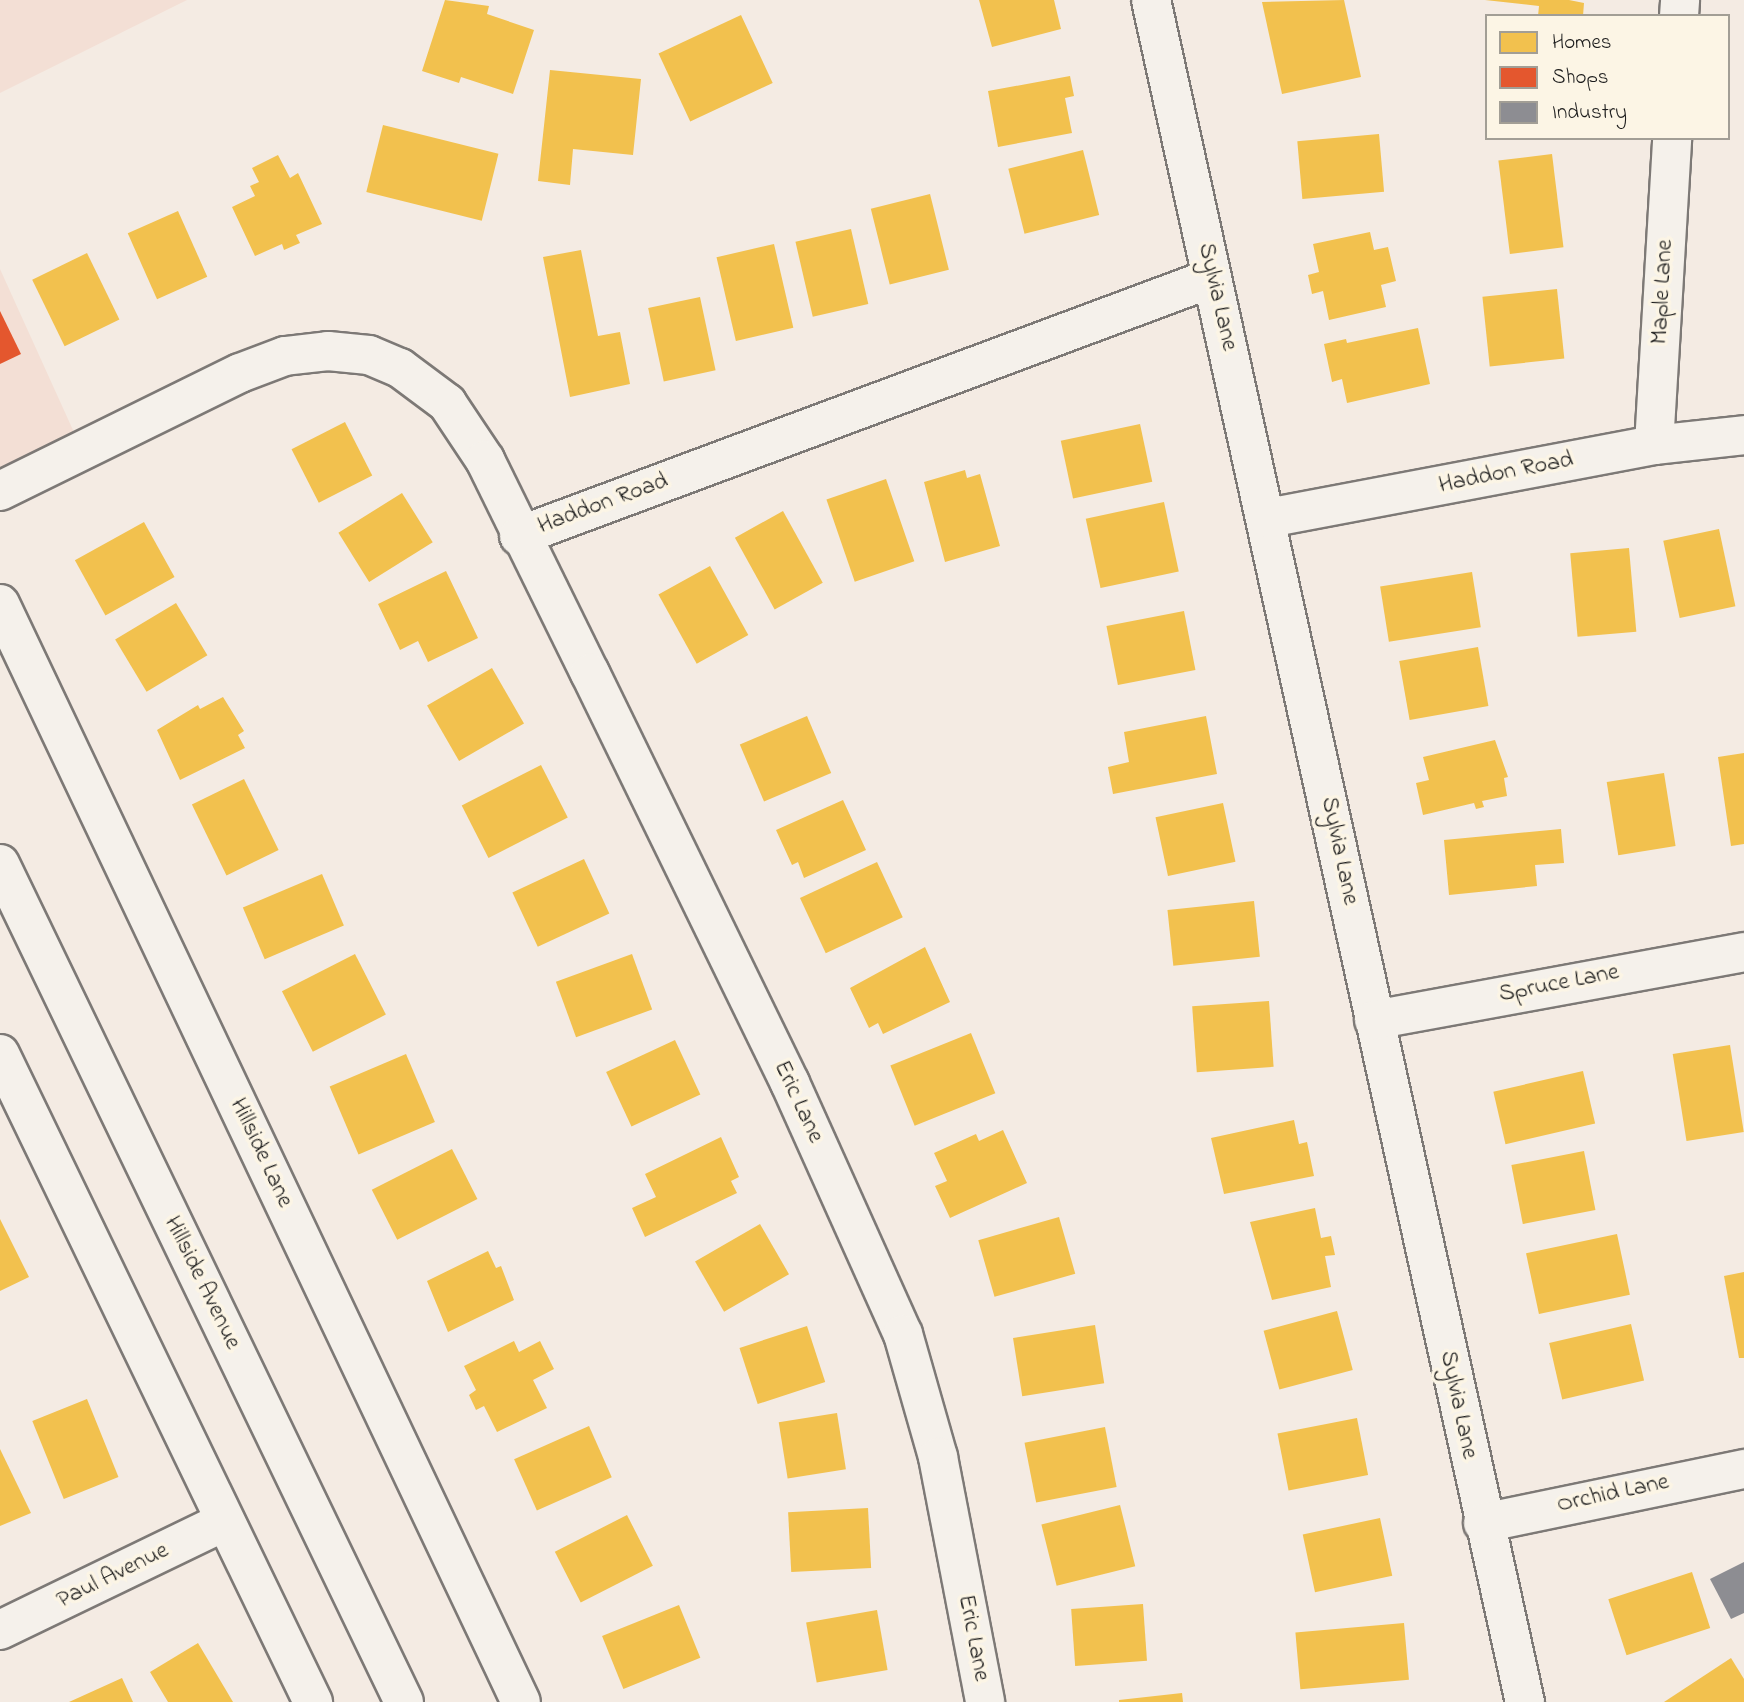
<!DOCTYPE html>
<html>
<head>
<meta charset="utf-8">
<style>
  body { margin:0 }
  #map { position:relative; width:1744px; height:1702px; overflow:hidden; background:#f4ebe3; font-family:"Indie Flower",sans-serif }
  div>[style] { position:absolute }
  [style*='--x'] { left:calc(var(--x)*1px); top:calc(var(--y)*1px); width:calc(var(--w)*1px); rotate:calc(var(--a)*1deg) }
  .built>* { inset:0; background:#f3dfd5 }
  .homes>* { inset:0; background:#f2c14e; transform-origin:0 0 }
  .shops>* { inset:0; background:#e4572e }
  .industry>* { inset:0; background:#8d8d92 }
  .roads { filter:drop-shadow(2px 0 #7d7976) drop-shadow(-2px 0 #7d7976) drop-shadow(0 2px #7d7976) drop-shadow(0 -2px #7d7976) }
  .street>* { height:38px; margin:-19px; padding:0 19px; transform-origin:19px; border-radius:19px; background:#f5f1eb }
  .primary>* { height:38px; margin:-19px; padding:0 19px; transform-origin:19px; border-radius:19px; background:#f5f1eb }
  span { translate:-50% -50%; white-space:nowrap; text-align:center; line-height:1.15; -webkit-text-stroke:7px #fcf5e5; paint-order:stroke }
  .street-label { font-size:24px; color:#1c1c1c }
  .legend { position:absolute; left:1485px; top:14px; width:245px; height:126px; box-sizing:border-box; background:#fcf5e5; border:2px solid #a29e95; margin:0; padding:9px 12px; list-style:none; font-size:21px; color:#1c1c1c }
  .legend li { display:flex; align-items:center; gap:14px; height:35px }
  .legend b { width:35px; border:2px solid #a29e95 }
</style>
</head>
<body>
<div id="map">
  <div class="built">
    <div style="clip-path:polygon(0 0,187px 0,0 93px)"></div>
    <div style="clip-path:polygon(0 269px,82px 450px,0 491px)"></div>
  </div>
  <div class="homes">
    <div style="clip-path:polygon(445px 0,489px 6px,487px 14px,534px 30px,513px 94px,461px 77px,459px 83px,422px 71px)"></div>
    <div style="clip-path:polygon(979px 0,1054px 0,1061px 29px,992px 47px)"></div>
    <div style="clip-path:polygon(1344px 0,1361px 77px,1282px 94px,1262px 2px)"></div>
    <div style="clip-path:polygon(1485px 0,1569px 0,1584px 3px,1583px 16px,1538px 16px,1539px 6px)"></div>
    <div style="left:741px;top:15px;width:75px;height:91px;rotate:65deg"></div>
    <div style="clip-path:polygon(550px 70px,641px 79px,633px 155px,573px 149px,570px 185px,538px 181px)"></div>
    <div style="clip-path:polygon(1070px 76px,1074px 96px,1065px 98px,1072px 133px,998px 147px,988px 91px)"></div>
    <div style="left:383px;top:125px;width:119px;height:69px;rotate:14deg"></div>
    <div style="left:1379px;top:134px;width:58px;height:82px;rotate:85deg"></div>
    <div style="left:1083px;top:150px;width:67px;height:77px;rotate:76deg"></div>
    <div style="left:1552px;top:154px;width:94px;height:54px;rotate:83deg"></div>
    <div style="clip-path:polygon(278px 155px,290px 178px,298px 173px,322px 224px,296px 235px,300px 243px,284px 250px,282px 244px,255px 256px,232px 207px,255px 196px,250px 186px,259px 182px,252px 168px)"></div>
    <div style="left:930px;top:194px;width:78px;height:61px;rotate:76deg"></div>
    <div style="left:178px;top:211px;width:72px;height:55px;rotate:66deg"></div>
    <div style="left:851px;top:229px;width:77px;height:57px;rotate:77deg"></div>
    <div style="clip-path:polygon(1370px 232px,1374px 250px,1388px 247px,1396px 281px,1381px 285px,1386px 307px,1329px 320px,1323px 291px,1312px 294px,1308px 275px,1319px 272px,1313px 244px)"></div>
    <div style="left:774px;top:244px;width:86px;height:59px;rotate:77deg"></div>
    <div style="clip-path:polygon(581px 250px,598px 336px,620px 332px,630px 384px,570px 397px,543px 257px)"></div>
    <div style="left:87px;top:253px;width:74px;height:61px;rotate:64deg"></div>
    <div style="left:1557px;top:289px;width:70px;height:75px;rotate:84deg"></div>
    <div style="left:700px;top:297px;width:75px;height:53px;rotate:78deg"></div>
    <div style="clip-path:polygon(1418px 328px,1430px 384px,1347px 403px,1342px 379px,1332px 382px,1324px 344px,1346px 339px,1347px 343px)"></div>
    <div style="left:345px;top:422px;width:60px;height:60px;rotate:63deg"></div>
    <div style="left:1140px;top:424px;width:59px;height:81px;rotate:78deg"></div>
    <div style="clip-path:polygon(965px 470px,967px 478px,980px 474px,1000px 546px,945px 562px,924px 482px)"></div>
    <div style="left:886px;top:479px;width:87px;height:63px;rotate:71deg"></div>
    <div style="left:402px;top:493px;width:58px;height:75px;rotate:58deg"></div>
    <div style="left:1164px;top:502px;width:71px;height:80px;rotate:78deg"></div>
    <div style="left:783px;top:511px;width:82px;height:55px;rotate:61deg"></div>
    <div style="left:144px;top:522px;width:63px;height:79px;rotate:61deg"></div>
    <div style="left:1719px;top:529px;width:79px;height:57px;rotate:78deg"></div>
    <div style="left:1629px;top:548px;width:84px;height:59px;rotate:85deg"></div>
    <div style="left:710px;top:566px;width:79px;height:59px;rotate:61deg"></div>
    <div style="clip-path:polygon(446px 571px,478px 638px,428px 662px,418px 641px,400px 650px,378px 604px)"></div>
    <div style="left:1472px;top:572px;width:56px;height:93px;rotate:81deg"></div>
    <div style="left:176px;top:603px;width:61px;height:71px;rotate:59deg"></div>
    <div style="left:1184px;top:611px;width:60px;height:79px;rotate:79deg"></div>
    <div style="left:1478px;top:647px;width:60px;height:80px;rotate:80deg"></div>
    <div style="left:492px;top:668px;width:64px;height:75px;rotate:60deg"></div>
    <div style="clip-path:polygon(223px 697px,244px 731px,238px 735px,245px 748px,180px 780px,157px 730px,198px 705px,200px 709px)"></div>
    <div style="left:807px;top:716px;width:62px;height:73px;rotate:67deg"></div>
    <div style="clip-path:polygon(1206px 716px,1217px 774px,1113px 794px,1108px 767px,1129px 762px,1124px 732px)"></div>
    <div style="clip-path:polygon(1495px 740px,1508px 777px,1504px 778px,1507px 796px,1482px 801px,1484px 807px,1476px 809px,1474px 803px,1423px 815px,1416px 783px,1429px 780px,1423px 757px)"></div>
    <div style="clip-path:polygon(1744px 753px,1744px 844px,1731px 846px,1718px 757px)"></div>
    <div style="left:541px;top:765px;width:59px;height:89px;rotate:63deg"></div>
    <div style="left:1664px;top:773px;width:74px;height:58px;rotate:81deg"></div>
    <div style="left:244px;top:779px;width:79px;height:58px;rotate:64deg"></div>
    <div style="clip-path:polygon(843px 800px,866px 850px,804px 878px,798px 862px,792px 865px,776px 830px)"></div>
    <div style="left:1223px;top:803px;width:60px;height:69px;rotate:78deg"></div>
    <div style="clip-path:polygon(1561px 829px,1564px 863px,1535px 865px,1537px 886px,1449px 895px,1444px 840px)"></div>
    <div style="left:584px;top:859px;width:60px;height:79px;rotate:65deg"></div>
    <div style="left:877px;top:862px;width:61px;height:85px;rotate:65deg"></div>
    <div style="left:322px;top:874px;width:56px;height:86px;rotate:67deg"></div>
    <div style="left:1254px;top:901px;width:56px;height:87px;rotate:84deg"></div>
    <div style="clip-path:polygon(925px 947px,950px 1002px,883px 1034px,878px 1023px,869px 1028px,850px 988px)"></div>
    <div style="left:355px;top:954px;width:68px;height:82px;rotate:63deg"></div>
    <div style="left:632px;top:954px;width:59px;height:81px;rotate:70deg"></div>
    <div style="left:1269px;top:1001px;width:66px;height:77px;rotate:86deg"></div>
    <div style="left:971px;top:1033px;width:65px;height:87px;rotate:68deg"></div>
    <div style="left:675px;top:1040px;width:60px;height:76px;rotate:65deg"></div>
    <div style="left:1730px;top:1045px;width:88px;height:58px;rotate:81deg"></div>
    <div style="left:406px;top:1054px;width:74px;height:83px;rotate:67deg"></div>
    <div style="left:1583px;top:1071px;width:54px;height:92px;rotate:77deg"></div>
    <div style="clip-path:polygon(1294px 1120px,1299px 1144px,1307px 1142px,1314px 1176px,1224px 1194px,1211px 1138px)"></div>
    <div style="clip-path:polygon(1003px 1130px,1027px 1183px,950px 1218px,935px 1186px,947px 1181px,934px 1153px,976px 1134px,979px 1141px)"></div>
    <div style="clip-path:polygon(721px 1137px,739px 1177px,731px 1181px,737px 1193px,645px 1237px,632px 1208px,656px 1197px,645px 1174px)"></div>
    <div style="left:452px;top:1149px;width:56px;height:90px;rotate:63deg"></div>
    <div style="left:1584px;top:1151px;width:60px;height:74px;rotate:79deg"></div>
    <div style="clip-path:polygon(1315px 1208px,1321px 1238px,1331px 1236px,1335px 1255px,1325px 1256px,1331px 1287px,1272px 1300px,1250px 1222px)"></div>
    <div style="left:1059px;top:1217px;width:59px;height:84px;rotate:74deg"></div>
    <div style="clip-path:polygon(0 1219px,29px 1277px,0 1291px)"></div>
    <div style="left:760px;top:1224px;width:58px;height:75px;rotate:60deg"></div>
    <div style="left:1617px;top:1234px;width:62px;height:93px;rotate:78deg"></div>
    <div style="clip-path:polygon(488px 1251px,496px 1268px,501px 1266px,514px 1300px,448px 1332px,427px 1281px)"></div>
    <div style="clip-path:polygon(1744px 1272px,1744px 1358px,1739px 1358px,1724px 1276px)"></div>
    <div style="left:1337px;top:1311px;width:61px;height:76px;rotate:75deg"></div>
    <div style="left:1631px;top:1324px;width:58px;height:84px;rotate:77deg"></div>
    <div style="left:1095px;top:1325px;width:59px;height:83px;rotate:81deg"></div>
    <div style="left:807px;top:1326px;width:59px;height:71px;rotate:72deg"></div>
    <div style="clip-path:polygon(514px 1341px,519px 1352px,540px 1341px,554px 1369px,533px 1380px,547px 1408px,497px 1432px,484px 1406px,476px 1410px,469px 1395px,476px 1390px,464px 1366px)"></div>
    <div style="left:87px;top:1399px;width:84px;height:59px;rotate:68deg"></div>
    <div style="left:837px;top:1413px;width:57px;height:59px;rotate:81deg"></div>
    <div style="left:1357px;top:1418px;width:58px;height:81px;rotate:79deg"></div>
    <div style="left:589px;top:1426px;width:56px;height:82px;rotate:66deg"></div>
    <div style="left:1105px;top:1427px;width:61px;height:82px;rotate:79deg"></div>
    <div style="clip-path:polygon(0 1449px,31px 1513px,0 1526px)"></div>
    <div style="left:1120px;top:1505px;width:63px;height:81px;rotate:76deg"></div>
    <div style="left:868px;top:1508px;width:60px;height:80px;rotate:87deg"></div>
    <div style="left:627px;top:1515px;width:57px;height:81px;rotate:63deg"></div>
    <div style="left:1380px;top:1518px;width:59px;height:79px;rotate:78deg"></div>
    <div style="left:1692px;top:1572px;width:59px;height:88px;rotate:72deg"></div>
    <div style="left:1143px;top:1604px;width:57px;height:72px;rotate:86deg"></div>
    <div style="left:679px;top:1605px;width:57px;height:83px;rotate:68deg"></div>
    <div style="left:877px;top:1610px;width:61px;height:72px;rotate:80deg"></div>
    <div style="left:1404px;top:1623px;width:57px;height:109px;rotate:85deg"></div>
    <div style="clip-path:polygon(198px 1643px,233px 1702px,168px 1702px,150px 1672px)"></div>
    <div style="clip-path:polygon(1731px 1658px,1744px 1679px,1744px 1702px,1664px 1702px)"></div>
    <div style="clip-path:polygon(122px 1678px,133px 1702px,69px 1702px)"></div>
    <div style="clip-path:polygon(1182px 1693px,1183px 1702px,1119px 1702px,1119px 1700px)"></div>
  </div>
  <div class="shops">
    <div style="clip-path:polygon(0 311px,21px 354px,0 364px)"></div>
  </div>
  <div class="industry">
    <div style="clip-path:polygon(1744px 1562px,1744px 1613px,1731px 1619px,1710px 1579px)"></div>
  </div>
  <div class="roads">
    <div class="street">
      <div style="--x:1151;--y:0;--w:1743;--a:77.61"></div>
      <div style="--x:1679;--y:16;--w:16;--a:-86"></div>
      <div style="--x:1654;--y:445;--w:308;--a:-86.6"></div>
      <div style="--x:0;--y:491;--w:267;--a:-26.2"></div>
      <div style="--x:240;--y:373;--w:48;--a:-20.7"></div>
      <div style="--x:285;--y:356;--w:43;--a:-6.6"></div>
      <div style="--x:328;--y:351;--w:41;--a:5.6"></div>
      <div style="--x:369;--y:355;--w:34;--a:23"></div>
      <div style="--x:400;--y:368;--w:59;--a:36.7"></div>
      <div style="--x:447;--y:403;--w:69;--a:56.3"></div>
      <div style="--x:485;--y:460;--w:237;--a:63.8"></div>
      <div style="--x:590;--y:673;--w:456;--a:64"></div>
      <div style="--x:790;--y:1083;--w:275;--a:65.8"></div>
      <div style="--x:903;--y:1334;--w:128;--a:74.1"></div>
      <div style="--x:938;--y:1457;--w:249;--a:79.1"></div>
      <div style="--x:1268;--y:518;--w:393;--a:-10.7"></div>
      <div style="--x:1654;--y:445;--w:91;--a:-6.3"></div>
      <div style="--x:519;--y:536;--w:739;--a:-20.42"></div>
      <div style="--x:0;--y:604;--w:1215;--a:64.62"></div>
      <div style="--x:1374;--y:1020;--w:376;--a:-10.4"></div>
      <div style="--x:1483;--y:1523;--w:267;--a:-11.7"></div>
      <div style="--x:0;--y:1630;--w:250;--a:-25.8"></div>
    </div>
    <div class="primary">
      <div style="--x:0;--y:864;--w:930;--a:64.26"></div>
      <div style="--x:0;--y:1054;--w:720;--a:64.22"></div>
    </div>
  </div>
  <div class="street-label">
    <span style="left:1663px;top:292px;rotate:-87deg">Maple Lane</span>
    <span style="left:1217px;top:297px;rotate:77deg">Sylvia Lane</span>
    <span style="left:1506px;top:473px;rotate:-11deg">Haddon Road</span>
    <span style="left:603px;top:504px;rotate:-20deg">Haddon Road</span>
    <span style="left:1339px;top:851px;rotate:78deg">Sylvia Lane</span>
    <span style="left:1559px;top:984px;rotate:-11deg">Spruce Lane</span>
    <span style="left:798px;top:1102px;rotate:65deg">Eric Lane</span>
    <span style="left:261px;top:1153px;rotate:65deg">Hillside Lane</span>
    <span style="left:202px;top:1283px;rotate:64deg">Hillside Avenue</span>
    <span style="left:1458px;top:1405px;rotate:78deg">Sylvia Lane</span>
    <span style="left:1613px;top:1494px;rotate:-12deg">Orchid Lane</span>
    <span style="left:113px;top:1576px;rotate:-26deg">Paul Avenue</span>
    <span style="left:973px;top:1638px;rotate:79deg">Eric Lane</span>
  </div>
  <ul class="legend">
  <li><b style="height:19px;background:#f2c14e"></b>Homes</li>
  <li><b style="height:19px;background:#e4572e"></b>Shops</li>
  <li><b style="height:19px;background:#8d8d92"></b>Industry</li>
  </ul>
</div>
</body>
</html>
